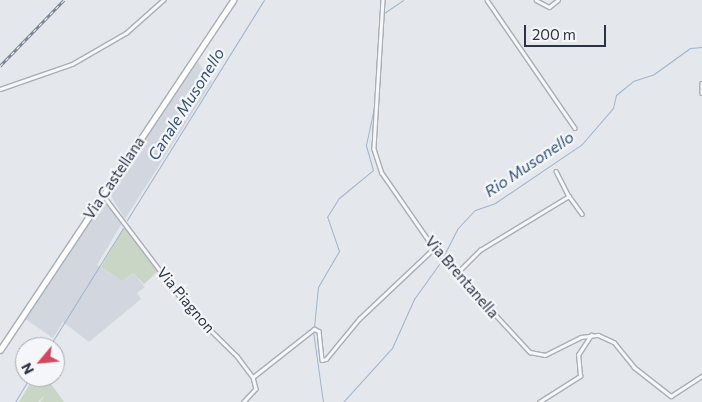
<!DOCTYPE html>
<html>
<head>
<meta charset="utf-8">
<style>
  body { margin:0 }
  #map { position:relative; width:702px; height:402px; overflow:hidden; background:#e4e7ec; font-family:Commissioner,sans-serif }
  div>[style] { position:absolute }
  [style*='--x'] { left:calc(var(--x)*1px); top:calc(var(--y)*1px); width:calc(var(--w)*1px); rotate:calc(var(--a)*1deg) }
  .built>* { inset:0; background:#d2d6de }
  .green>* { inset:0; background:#c9d6c5 }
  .stream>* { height:1px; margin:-0.5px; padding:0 0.5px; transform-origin:0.5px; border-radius:0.5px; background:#9fb4cc }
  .roads { filter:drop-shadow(1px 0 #a9aeb7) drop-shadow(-1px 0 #a9aeb7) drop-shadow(0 1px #a9aeb7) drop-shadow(0 -1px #a9aeb7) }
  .street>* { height:2.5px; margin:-1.25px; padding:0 1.25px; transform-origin:1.25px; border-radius:1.25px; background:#f7f8fa }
  .primary>* { height:4.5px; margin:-2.25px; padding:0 2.25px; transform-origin:2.25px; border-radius:2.25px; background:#fff }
  .rail>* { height:3px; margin-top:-1.5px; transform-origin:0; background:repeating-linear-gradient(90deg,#f4f6f9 0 4px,#7d8696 0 8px); box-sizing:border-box; border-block:1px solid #7d8696 }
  span { translate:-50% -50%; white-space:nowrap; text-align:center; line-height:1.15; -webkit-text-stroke:4.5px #f4f6f9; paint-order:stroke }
  .street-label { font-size:15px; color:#2b3445 }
  .water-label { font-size:16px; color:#34527a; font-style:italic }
  .north { position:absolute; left:15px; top:337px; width:50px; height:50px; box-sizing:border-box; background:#f4f6f9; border:1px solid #a4a8b1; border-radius:50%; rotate:242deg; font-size:14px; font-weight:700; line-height:20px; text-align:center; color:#2b3445 }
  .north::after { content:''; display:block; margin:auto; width:18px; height:22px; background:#d1495b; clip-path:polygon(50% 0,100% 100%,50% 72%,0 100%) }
  .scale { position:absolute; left:524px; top:25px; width:82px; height:22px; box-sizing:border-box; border:2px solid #2b3445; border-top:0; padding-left:6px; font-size:15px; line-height:18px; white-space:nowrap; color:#2b3445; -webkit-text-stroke:4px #f4f6f9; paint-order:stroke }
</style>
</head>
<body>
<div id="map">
  <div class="built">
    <div style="clip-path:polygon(196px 59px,212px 82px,125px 219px,108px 191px)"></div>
    <div style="clip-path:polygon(101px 202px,110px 204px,122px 223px,97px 265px,122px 281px,133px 273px,145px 287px,137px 293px,141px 299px,89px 342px,63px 322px,53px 338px,24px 318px)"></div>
  </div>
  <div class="green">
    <div style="clip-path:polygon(125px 226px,158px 271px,144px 284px,133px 273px,122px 281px,101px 267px)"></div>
    <div style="clip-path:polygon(34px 377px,46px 377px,64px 402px,40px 402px,45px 395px,38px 402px,19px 402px)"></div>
  </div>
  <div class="stream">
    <div style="--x:384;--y:13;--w:23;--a:-34"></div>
    <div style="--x:378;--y:102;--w:28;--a:-86"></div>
    <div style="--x:127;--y:220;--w:259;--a:-58.1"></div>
    <div style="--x:444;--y:255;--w:29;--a:-63"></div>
    <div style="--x:457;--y:229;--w:26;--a:-47"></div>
    <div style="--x:475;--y:210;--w:21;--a:-19"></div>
    <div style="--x:495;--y:203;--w:105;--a:-34.1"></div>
    <div style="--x:582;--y:144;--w:48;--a:-49.3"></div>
    <div style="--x:613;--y:108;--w:13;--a:-77"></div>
    <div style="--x:616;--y:95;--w:22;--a:-39"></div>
    <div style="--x:633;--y:81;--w:22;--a:-18"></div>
    <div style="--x:654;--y:74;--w:44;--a:-35.8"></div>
    <div style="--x:690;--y:48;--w:12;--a:-5"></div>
    <div style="--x:314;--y:327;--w:40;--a:-84.3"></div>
    <div style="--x:318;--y:287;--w:42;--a:-59.7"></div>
    <div style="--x:339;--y:251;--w:36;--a:-109"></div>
    <div style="--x:327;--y:217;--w:22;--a:-58"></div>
    <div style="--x:339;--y:198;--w:44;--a:-39.5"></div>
    <div style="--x:373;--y:170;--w:26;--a:-106"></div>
    <div style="--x:366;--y:145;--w:43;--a:-77.9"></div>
    <div style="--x:313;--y:331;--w:72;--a:82"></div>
    <div style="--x:49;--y:347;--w:140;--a:-58.1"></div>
    <div style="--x:15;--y:402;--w:29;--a:-59"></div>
    <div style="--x:343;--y:402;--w:73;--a:-47.8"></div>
    <div style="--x:392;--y:348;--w:54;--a:-65.8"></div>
    <div style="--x:414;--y:299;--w:48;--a:-54.3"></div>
  </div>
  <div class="roads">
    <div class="street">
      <div style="--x:383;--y:0;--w:149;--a:93.5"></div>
      <div style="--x:374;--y:149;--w:25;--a:72"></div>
      <div style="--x:382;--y:173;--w:91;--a:55.3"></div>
      <div style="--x:434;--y:248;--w:142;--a:47.3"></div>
      <div style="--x:530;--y:352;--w:15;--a:11"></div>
      <div style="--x:545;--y:355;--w:40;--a:-26.6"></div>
      <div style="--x:581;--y:337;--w:17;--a:-7"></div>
      <div style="--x:598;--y:335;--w:17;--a:24"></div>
      <div style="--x:614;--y:342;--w:32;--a:51"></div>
      <div style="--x:634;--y:367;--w:47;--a:38.1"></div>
      <div style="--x:671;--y:396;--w:37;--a:-33"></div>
      <div style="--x:487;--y:0;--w:155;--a:55.5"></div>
      <div style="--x:536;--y:0;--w:15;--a:28"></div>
      <div style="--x:549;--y:7;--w:11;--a:-38"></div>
      <div style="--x:702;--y:83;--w:10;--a:90"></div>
      <div style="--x:0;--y:89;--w:76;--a:-19.1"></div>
      <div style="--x:72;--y:64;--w:62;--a:-29.9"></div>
      <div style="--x:126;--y:33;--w:50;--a:-41.7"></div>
      <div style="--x:556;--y:171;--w:28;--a:63"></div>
      <div style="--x:103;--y:195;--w:144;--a:52.9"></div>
      <div style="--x:190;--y:310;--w:66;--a:44.4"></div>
      <div style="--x:237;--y:356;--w:26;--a:53"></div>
      <div style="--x:253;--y:377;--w:12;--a:76"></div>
      <div style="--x:256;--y:389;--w:18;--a:133"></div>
      <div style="--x:457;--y:273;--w:33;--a:-45"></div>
      <div style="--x:480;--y:250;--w:104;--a:-31.2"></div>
      <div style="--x:569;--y:196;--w:22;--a:54"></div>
      <div style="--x:253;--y:377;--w:78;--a:-38.2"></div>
      <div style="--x:314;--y:329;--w:5;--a:22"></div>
      <div style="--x:319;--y:331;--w:29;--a:84"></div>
      <div style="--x:322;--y:360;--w:4;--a:-14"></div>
      <div style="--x:326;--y:359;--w:52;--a:-50.5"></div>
      <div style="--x:359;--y:319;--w:103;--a:-43.4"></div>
      <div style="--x:539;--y:402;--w:49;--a:-32.4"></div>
      <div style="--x:580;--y:376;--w:21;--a:-95"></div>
      <div style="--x:578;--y:355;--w:24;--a:-57"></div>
    </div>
    <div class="primary">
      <div style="--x:0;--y:350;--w:420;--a:-56.3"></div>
    </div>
  </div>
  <div class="rail">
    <div style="--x:0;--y:66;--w:92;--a:-45.9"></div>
  </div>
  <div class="street-label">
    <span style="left:114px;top:178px;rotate:-56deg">Via Castellana</span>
    <span style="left:462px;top:277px;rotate:49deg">Via Brentanella</span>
    <span style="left:186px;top:300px;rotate:50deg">Via Piagnon</span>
  </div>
  <div class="water-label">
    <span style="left:186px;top:104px;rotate:-58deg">Canale Musonello</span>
    <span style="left:529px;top:164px;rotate:-34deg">Rio Musonello</span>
  </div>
  <div class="north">N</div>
  <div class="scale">200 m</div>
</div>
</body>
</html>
